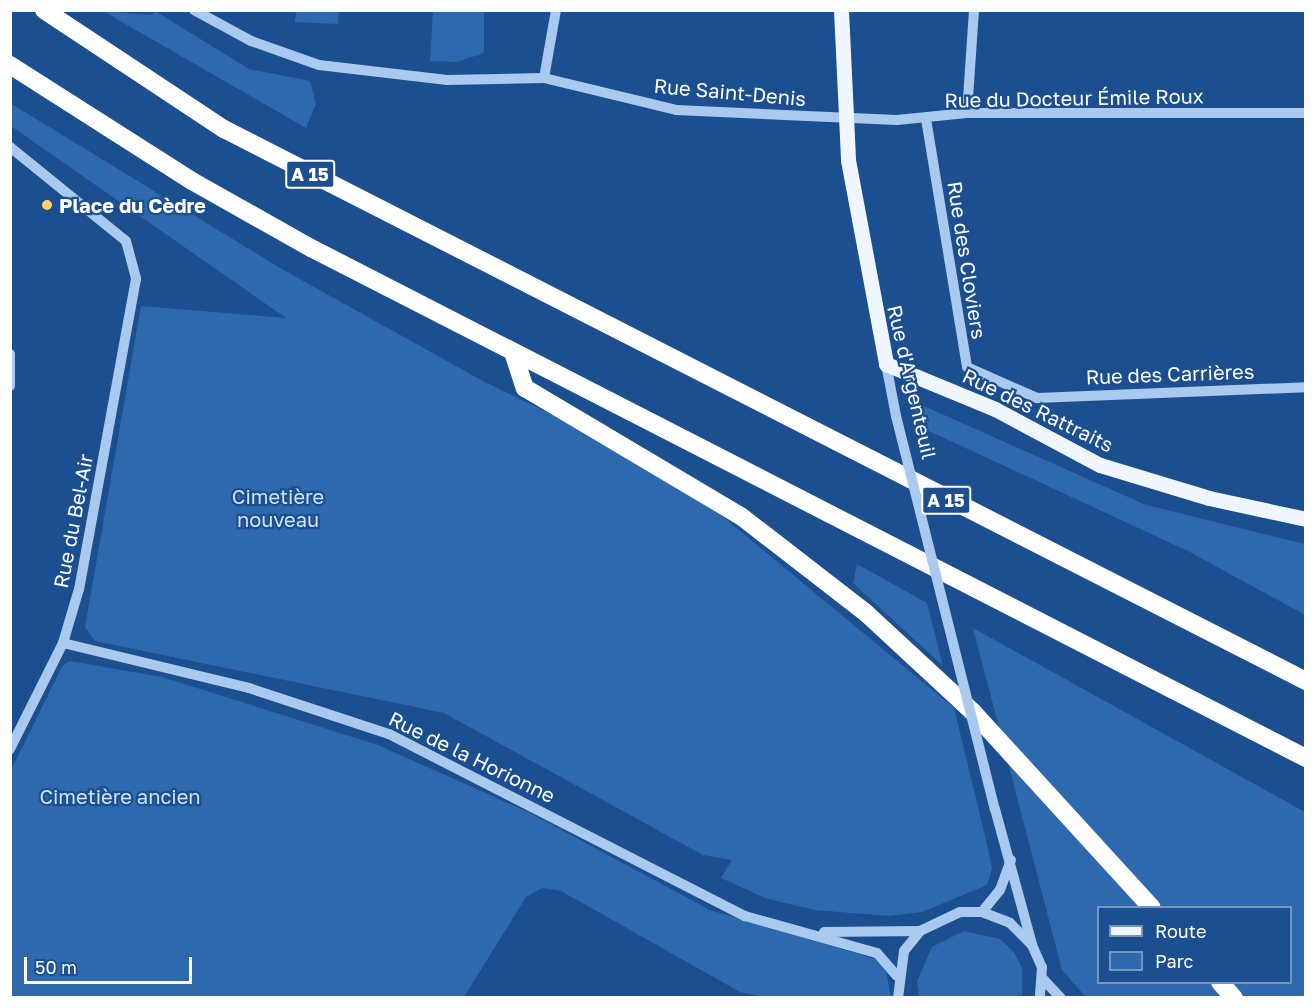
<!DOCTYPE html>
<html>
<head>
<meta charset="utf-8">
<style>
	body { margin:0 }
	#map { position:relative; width:1316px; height:1008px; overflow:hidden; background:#1b4f8f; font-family:"Golos Text",sans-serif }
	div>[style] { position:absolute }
	.green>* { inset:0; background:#2e69ad }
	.minor>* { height:10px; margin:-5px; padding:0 5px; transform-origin:5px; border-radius:5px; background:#a9c9ee }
	.major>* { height:15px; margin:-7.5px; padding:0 7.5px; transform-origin:7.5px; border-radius:7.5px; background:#f0f6ff }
	.highway>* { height:18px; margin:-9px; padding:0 9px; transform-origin:9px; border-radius:9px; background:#fff }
	.minor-bridge>* { height:10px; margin:-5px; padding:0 5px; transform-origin:5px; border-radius:5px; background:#a9c9ee }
	.dots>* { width:16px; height:16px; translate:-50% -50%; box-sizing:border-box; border:3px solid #1b4f8f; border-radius:50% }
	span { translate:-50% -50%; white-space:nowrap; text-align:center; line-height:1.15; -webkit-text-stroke:4.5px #1b4f8f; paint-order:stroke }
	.shield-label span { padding:2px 4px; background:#1b4f8f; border:2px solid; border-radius:4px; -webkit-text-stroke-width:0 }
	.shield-label { font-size:18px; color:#fff; font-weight:700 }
	.street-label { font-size:20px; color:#fff }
	.poi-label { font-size:20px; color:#fff; font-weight:700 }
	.left { translate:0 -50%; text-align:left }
	.park-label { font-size:20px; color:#cfe3fa }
	.frame { position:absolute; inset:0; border:12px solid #fff; pointer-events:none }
	.legend { position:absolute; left:1097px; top:906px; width:195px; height:78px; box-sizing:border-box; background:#1b4f8f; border:2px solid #7695bc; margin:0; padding:8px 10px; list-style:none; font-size:18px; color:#fff }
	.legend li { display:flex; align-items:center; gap:12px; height:30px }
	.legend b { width:30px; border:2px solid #7695bc }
	.scale { position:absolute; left:24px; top:957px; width:168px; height:27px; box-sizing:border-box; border:3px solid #fff; border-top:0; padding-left:8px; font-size:18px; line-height:21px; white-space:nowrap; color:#fff; -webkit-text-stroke:4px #1b4f8f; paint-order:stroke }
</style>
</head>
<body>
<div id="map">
	<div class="green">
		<i style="clip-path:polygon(103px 11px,152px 15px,155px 11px,249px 69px,310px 81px,316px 104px,306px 128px)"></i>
		<i style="clip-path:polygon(296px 11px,339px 11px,338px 24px,295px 22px)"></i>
		<i style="clip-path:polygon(433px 11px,484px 11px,484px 53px,457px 62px,430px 61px)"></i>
		<i style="clip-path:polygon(10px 103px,280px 268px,483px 381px,669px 472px,954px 708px,987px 844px,992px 869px,987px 885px,922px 912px,889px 916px,814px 910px,765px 898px,721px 878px,732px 860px,703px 855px,444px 713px,95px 641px,85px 627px,141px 306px,286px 318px,11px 126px)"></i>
		<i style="clip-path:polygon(915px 402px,1146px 505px,1305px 544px,1305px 615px,1188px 551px,916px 425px)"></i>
		<i style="clip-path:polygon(857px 564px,927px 603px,943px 666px,853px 583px)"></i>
		<i style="clip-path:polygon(evenodd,973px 628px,1305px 812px,1305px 997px,1086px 997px,1062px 970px,973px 628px,1098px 908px,1290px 908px,1290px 982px,1098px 982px,1098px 908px)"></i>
		<i style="clip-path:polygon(70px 661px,162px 677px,378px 745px,528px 812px,710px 910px,875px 959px,886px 971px,891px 997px,767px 998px,740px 992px,561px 891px,542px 888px,526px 897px,464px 997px,11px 997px,10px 772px,63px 665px)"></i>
		<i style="clip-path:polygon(964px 931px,1000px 939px,1014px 952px,1022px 968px,1022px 997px,919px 997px,917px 981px,932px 947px)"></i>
	</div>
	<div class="minor">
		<i style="left:194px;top:10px;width:65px;rotate:28.5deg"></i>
		<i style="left:251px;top:41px;width:72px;rotate:19.4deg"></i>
		<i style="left:319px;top:65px;width:129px;rotate:6.7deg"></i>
		<i style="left:447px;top:80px;width:97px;rotate:-1.2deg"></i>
		<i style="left:544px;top:78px;width:136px;rotate:13.6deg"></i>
		<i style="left:676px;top:110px;width:221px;rotate:2.6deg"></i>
		<i style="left:897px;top:120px;width:70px;rotate:-5.7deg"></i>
		<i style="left:967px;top:113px;width:339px"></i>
		<i style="left:544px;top:78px;width:69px;rotate:-80deg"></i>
		<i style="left:967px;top:113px;width:103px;rotate:-86.1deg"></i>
		<i style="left:926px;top:119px;width:251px;rotate:80.6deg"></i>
		<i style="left:967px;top:367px;width:77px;rotate:23.9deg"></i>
		<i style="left:1037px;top:398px;width:269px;rotate:-2.3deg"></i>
		<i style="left:10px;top:147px;width:149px;rotate:39deg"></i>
		<i style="left:126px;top:241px;width:39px;rotate:75deg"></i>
		<i style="left:136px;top:279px;width:315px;rotate:100.4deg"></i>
		<i style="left:79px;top:589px;width:56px;rotate:106.5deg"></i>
		<i style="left:63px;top:643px;width:119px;rotate:116.6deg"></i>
		<i style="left:10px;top:354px;width:32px;rotate:90deg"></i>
		<i style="left:886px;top:364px;width:53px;rotate:79.1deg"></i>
		<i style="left:63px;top:643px;width:191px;rotate:13.6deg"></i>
		<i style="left:249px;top:688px;width:147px;rotate:18.2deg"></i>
		<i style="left:389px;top:734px;width:400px;rotate:27.1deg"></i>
		<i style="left:745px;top:916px;width:137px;rotate:15.7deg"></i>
		<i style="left:877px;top:953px;width:30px;rotate:49deg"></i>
		<i style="left:995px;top:809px;width:140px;rotate:74.7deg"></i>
		<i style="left:982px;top:912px;width:28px;rotate:-51deg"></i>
		<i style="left:1000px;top:890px;width:32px;rotate:-70deg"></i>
		<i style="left:824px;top:932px;width:96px;rotate:-0.6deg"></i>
		<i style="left:1043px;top:979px;width:26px;rotate:47deg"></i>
		<i style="left:898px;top:998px;width:47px;rotate:-82.7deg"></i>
		<i style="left:904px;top:951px;width:26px;rotate:-51deg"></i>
		<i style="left:920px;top:931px;width:44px;rotate:-25.4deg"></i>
		<i style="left:960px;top:912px;width:22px"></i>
		<i style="left:982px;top:912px;width:30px;rotate:21deg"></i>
		<i style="left:1010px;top:923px;width:31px;rotate:45deg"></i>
		<i style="left:1032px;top:945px;width:24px;rotate:66deg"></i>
		<i style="left:1042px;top:967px;width:31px;rotate:94deg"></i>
	</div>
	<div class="major">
		<i style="left:841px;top:10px;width:150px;rotate:87.3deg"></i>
		<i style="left:848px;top:160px;width:208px;rotate:79.4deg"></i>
		<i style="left:886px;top:364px;width:118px;rotate:22.4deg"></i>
		<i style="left:995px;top:409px;width:119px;rotate:28.1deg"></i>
		<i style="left:1100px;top:465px;width:114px;rotate:16.8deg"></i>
		<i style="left:1209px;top:498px;width:99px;rotate:12.2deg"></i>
	</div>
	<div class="highway">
		<i style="left:44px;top:10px;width:216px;rotate:33.5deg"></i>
		<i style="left:224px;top:129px;width:1215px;rotate:27.03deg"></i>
		<i style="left:10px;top:65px;width:216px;rotate:32.5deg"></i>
		<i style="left:192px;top:181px;width:137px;rotate:29.4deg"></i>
		<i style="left:311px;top:248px;width:1118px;rotate:27.14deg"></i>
		<i style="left:513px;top:352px;width:38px;rotate:72deg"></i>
		<i style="left:525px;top:388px;width:252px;rotate:30.7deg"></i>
		<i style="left:742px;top:517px;width:157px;rotate:37.7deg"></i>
		<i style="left:866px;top:613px;width:146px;rotate:42.8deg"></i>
		<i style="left:973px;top:712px;width:265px;rotate:47.6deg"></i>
		<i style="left:1220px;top:982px;width:21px;rotate:49deg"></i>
	</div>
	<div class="minor-bridge">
		<i style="left:896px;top:416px;width:405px;rotate:75.9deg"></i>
	</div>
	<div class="dots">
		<i style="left:47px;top:205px;background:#ffd166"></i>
	</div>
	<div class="shield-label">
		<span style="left:310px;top:174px">A 15</span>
		<span style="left:946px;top:500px">A 15</span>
	</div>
	<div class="street-label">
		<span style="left:730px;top:92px;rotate:5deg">Rue Saint-Denis</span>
		<span style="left:1074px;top:98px;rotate:-1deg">Rue du Docteur Émile Roux</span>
		<span style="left:967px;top:260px;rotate:81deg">Rue des Cloviers</span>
		<span style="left:1170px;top:374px;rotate:-2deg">Rue des Carrières</span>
		<span style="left:912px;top:382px;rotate:77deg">Rue d'Argenteuil</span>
		<span style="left:1038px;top:410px;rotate:26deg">Rue des Rattraits</span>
		<span style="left:73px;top:521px;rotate:-79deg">Rue du Bel-Air</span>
		<span style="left:472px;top:757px;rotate:26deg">Rue de la Horionne</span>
	</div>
	<div class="poi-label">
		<span class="left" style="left:59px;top:205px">Place du Cèdre</span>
	</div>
	<div class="park-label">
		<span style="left:278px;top:508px">Cimetière<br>nouveau</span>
		<span style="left:120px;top:796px">Cimetière ancien</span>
	</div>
	<div class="frame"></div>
	<ul class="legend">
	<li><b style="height:8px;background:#f0f6ff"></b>Route</li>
	<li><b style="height:16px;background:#2e69ad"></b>Parc</li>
	</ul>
	<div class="scale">50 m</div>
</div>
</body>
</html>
